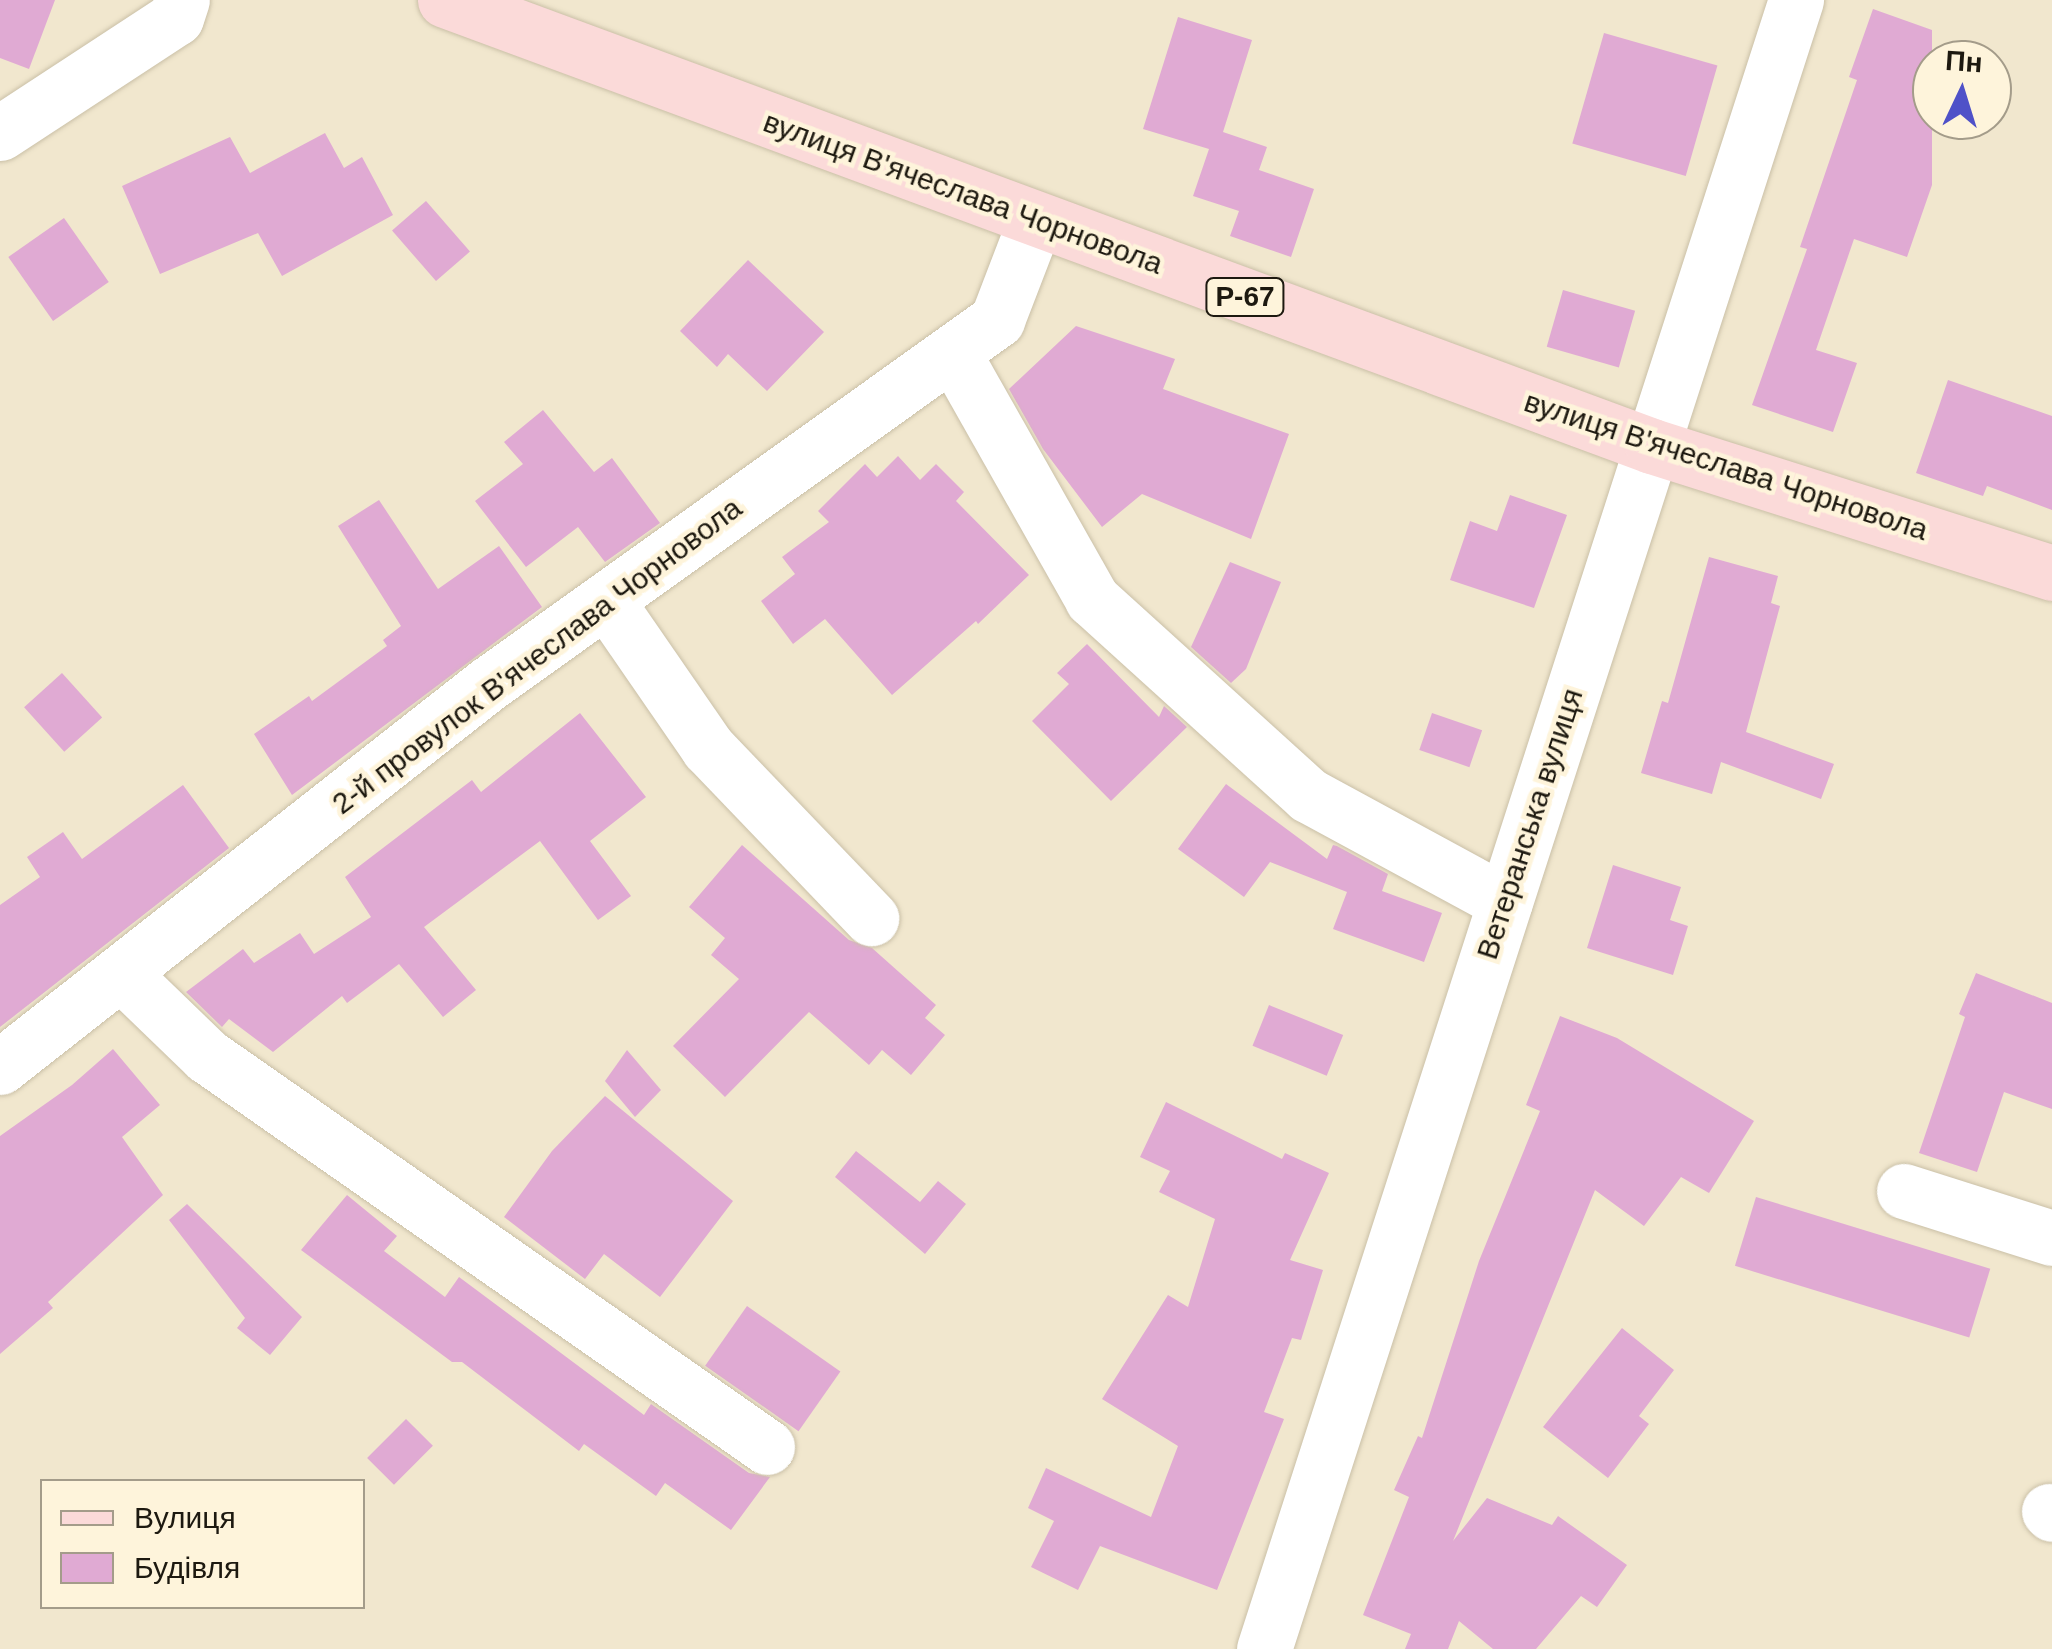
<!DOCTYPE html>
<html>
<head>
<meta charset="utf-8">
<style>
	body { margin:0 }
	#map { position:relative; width:2052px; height:1649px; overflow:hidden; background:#f1e7ce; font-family:Arial,sans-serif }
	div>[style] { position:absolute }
	.building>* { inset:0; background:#e0aad3; transform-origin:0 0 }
	.roads { filter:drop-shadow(0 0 2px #cac0a7) drop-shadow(0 0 2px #cac0a7) }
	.minor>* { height:55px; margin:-27.5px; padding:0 27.5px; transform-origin:27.5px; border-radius:27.5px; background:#fff }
	.major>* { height:55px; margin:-27.5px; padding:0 27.5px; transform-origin:27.5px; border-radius:27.5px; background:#fbdad9 }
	span { translate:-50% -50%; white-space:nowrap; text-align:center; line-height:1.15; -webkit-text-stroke:9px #fef4db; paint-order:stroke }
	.shield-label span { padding:2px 8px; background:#fef4db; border:2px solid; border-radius:8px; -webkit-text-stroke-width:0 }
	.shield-label { font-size:28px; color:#1d1910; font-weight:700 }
	.street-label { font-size:30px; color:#1d1910 }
	.legend { position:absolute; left:40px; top:1479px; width:325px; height:130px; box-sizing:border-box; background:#fef4db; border:2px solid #a49c8a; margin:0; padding:12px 18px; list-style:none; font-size:30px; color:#1d1910 }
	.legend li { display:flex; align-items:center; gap:20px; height:50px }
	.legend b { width:50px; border:2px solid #a49c8a }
	.north { position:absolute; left:1912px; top:40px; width:100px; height:100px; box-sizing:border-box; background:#fef4db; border:2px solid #a49c8a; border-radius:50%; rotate:4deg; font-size:28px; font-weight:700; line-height:40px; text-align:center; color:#1d1910 }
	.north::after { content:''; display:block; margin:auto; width:35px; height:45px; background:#4f51c8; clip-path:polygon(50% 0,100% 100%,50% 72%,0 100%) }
</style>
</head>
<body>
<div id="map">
	<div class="building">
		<i style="clip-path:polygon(0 0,55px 0,29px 69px,0 58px)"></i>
		<i style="clip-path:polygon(1873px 9px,1932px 30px,1932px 185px,1907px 257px,1854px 239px,1816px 350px,1857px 363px,1833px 432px,1752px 405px,1807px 249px,1800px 247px,1857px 80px,1849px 77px)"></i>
		<i style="clip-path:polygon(1178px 17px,1252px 40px,1223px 132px,1267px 147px,1259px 170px,1314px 189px,1291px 257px,1230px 236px,1239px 211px,1193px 196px,1209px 149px,1143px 129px)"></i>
		<i style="left:1604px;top:33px;width:118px;height:115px;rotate:16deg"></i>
		<i style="clip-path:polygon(325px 133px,344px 168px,362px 157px,393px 215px,282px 276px,258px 233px,160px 274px,122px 186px,230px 137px,250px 173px)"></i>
		<i style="left:426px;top:201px;width:67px;height:45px;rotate:49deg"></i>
		<i style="left:64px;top:218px;width:78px;height:68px;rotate:55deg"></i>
		<i style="clip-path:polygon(748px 260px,824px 332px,767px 391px,728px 354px,717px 367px,680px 331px)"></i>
		<i style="left:1563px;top:290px;width:75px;height:59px;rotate:16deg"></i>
		<i style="clip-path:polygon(1076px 326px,1175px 359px,1163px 389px,1289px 434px,1251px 539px,1142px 494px,1102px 527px,1043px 449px,1009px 389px)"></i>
		<i style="clip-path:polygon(1948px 380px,2052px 416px,2052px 510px,1987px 486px,1983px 496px,1916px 473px)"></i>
		<i style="clip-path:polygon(543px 410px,594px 472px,612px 458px,660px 523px,605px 562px,578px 527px,526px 567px,475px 501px,523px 464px,504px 442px)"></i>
		<i style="clip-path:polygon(898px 456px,920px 480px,936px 464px,964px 492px,956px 501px,1029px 575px,978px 624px,976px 621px,892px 695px,825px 619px,793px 644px,761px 601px,795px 574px,782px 557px,829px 522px,818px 511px,865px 464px,877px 477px)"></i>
		<i style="clip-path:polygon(1510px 495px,1567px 515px,1534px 608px,1450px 580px,1470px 521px,1497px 531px)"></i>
		<i style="clip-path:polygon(379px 500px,438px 589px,499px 546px,542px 607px,292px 795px,254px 734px,309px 696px,312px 701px,387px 646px,383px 640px,401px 626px,338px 526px)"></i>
		<i style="clip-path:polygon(1709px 557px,1778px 576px,1771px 603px,1780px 606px,1746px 732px,1834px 764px,1821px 799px,1721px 762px,1712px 794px,1641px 773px,1662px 701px,1668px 703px)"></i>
		<i style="clip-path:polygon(1230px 562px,1281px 582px,1246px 669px,1231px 683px,1191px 647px)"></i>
		<i style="clip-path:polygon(1087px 644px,1159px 717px,1164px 706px,1187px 727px,1111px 801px,1032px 721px,1069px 684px,1057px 673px)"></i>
		<i style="left:62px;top:673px;width:60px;height:51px;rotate:48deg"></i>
		<i style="clip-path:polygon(580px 713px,646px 797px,590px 841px,631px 896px,598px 920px,540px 841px,424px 927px,476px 990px,443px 1017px,399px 964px,347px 1003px,342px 996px,273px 1052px,229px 1019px,222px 1027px,186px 992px,243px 949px,254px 963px,300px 933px,314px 954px,371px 917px,345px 877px,472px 780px,481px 792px)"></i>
		<i style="left:1432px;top:713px;width:53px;height:39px;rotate:19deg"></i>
		<i style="clip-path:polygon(1226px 784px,1327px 859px,1333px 845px,1337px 846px,1388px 874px,1382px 891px,1442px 913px,1424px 962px,1333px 929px,1347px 892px,1270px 862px,1244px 897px,1178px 849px)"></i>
		<i style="clip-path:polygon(183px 785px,229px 848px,0 1027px,0 905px,40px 877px,27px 857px,63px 832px,82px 859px)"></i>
		<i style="clip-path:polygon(742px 845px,849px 940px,872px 948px,936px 1005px,925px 1018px,945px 1035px,911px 1075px,882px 1050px,869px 1065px,809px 1012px,725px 1097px,673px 1046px,739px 979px,711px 955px,725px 938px,689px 907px)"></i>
		<i style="clip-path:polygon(1613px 865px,1681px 887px,1670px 920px,1688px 926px,1673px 975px,1587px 948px)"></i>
		<i style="clip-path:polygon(1976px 973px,2052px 1003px,2052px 1109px,2004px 1092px,1977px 1172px,1919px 1153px,1965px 1017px,1959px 1014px)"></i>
		<i style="left:1269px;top:1005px;width:80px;height:44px;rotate:22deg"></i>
		<i style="clip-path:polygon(1560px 1016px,1617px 1038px,1754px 1121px,1709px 1193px,1681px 1177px,1644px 1226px,1595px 1190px,1453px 1541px,1487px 1498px,1552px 1525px,1558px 1516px,1627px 1565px,1597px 1607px,1581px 1596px,1536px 1649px,1493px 1649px,1459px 1621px,1448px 1649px,1405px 1649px,1411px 1634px,1363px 1615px,1409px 1497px,1394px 1490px,1418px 1436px,1422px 1438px,1479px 1261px,1540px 1111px,1526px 1105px)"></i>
		<i style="clip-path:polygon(113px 1049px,160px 1105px,122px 1137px,163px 1195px,48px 1302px,53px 1308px,0 1354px,0 1136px,72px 1085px)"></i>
		<i style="clip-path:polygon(627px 1050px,661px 1090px,635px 1117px,605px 1081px)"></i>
		<i style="clip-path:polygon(605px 1096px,733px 1201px,660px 1297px,604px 1254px,585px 1279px,504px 1217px,552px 1151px)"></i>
		<i style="clip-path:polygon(1166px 1102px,1282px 1159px,1285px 1153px,1329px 1173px,1290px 1260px,1323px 1270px,1301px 1340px,1292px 1338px,1264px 1412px,1284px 1419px,1217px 1590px,1100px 1546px,1078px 1590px,1031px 1567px,1054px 1521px,1028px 1508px,1046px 1468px,1151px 1517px,1178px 1446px,1102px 1399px,1168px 1295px,1188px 1307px,1215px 1219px,1159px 1192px,1170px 1171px,1140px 1157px)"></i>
		<i style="clip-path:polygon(856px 1151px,920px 1202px,938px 1181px,966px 1204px,925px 1254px,835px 1177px)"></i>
		<i style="clip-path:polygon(347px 1195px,397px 1236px,384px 1251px,445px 1297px,459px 1277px,644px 1415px,651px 1404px,749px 1473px,770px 1477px,731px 1530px,665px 1483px,656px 1496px,584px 1444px,579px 1451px,462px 1362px,452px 1362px,301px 1250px)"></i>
		<i style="left:1756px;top:1197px;width:245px;height:72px;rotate:17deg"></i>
		<i style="clip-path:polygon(187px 1204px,302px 1317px,270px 1355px,237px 1328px,245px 1318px,169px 1220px)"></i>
		<i style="left:747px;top:1306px;width:114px;height:73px;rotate:35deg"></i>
		<i style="clip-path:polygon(1622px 1328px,1674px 1370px,1639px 1416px,1649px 1424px,1608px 1478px,1543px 1427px)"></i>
		<i style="left:406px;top:1419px;width:38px;height:55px;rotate:45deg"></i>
	</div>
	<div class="roads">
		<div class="minor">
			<i style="left:0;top:133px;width:210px;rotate:-33.2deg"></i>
			<i style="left:176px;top:18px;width:19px;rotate:-72deg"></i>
			<i style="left:953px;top:353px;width:283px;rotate:60.5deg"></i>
			<i style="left:1092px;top:599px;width:292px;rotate:42.2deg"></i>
			<i style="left:1308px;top:795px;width:224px;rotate:28.5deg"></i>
			<i style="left:606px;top:600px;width:180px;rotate:55.4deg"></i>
			<i style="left:708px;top:748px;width:236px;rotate:46.2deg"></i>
			<i style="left:121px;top:973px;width:120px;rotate:44deg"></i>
			<i style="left:207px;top:1056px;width:683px;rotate:34.92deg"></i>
			<i style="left:0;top:1067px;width:620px;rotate:-38.13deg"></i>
			<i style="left:488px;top:684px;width:626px;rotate:-35.57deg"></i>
			<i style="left:997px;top:320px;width:106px;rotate:-69deg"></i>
			<i style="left:1904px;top:1191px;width:155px;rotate:17.6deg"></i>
			<i style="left:2049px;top:1511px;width:4px;rotate:45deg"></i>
			<i style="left:1264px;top:1649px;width:1733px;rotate:-72.12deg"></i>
		</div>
		<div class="major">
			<i style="left:445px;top:0;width:1287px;rotate:20.28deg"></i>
			<i style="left:1652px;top:446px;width:420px;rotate:17.6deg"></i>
		</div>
	</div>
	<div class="shield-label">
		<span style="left:1245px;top:297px">Р-67</span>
	</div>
	<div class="street-label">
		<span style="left:963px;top:193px;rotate:20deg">вулиця В'ячеслава Чорновола</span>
		<span style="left:1726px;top:466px;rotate:18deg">вулиця В'ячеслава Чорновола</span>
		<span style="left:537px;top:656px;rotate:-37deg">2-й провулок В'ячеслава Чорновола</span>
		<span style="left:1530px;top:824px;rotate:-72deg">Ветеранська вулиця</span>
	</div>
	<ul class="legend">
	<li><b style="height:12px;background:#fbdad9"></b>Вулиця</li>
	<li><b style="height:28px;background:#e0aad3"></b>Будівля</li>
	</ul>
	<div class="north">Пн</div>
</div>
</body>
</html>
